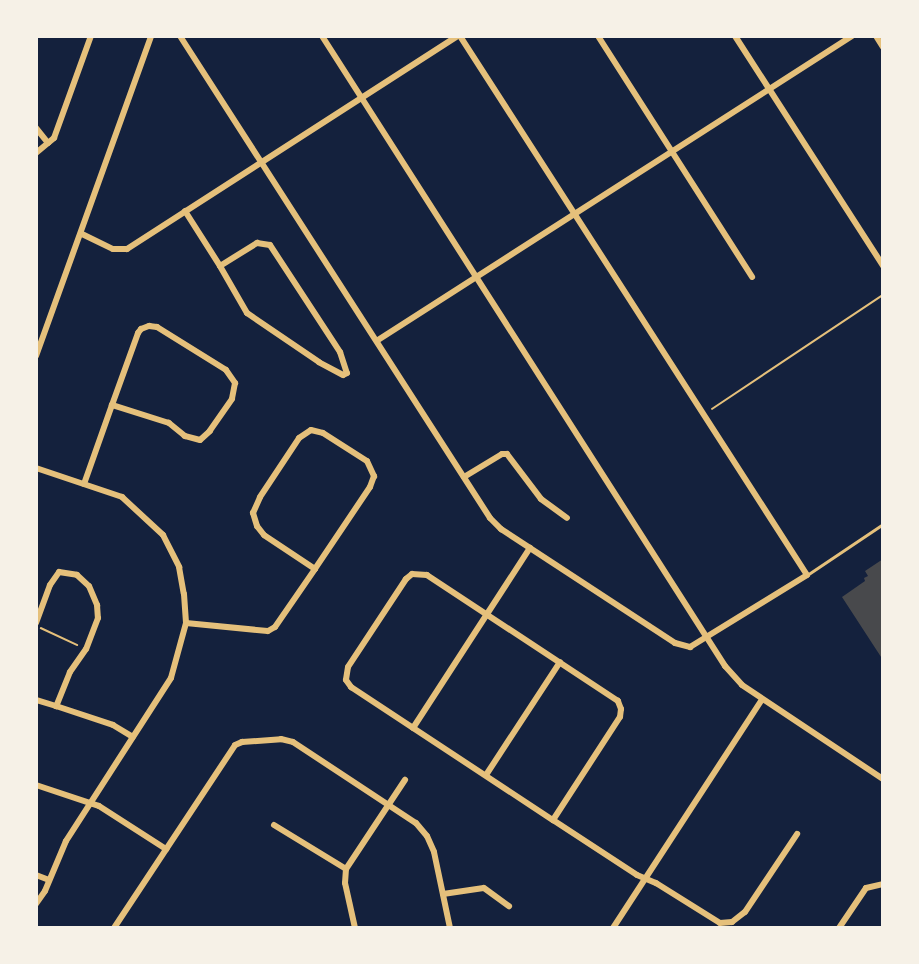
<!DOCTYPE html>
<html>
<head>
<meta charset="utf-8">
<style>
	body { margin:0 }
	#map { position:relative; width:919px; height:964px; overflow:hidden; background:#14213d; font-family:Karla,sans-serif }
	div>[style] { position:absolute }
	.building>* { inset:0; background:#48494c }
	.path>* { height:1.5px; margin:-0.75px; padding:0 0.75px; transform-origin:0.75px; border-radius:0.75px; background:#e5c07b }
	.service>* { height:3px; margin:-1.5px; padding:0 1.5px; transform-origin:1.5px; border-radius:1.5px; background:#e5c07b }
	.minor>* { height:6px; margin:-3px; padding:0 3px; transform-origin:3px; border-radius:3px; background:#e5c07b }
	span { translate:-50% -50%; white-space:nowrap; text-align:center; line-height:1.15; -webkit-text-stroke:6px #f6f1e7; paint-order:stroke }
	.frame { position:absolute; inset:0; border:38px solid #f6f1e7; pointer-events:none }
</style>
</head>
<body>
<div id="map">
	<div class="building">
		<i style="clip-path:polygon(883px 559px,883px 594px,881px 595px,883px 599px,883px 660px,842px 597px,865px 581px,864px 578px,868px 576px,865px 571px)"></i>
	</div>
	<div class="path">
		<i style="left:712px;top:409px;width:206px;rotate:-33.7deg"></i>
		<i style="left:41px;top:628px;width:40px;rotate:25deg"></i>
	</div>
	<div class="service">
		<i style="left:807px;top:575px;width:92px;rotate:-33.9deg"></i>
	</div>
	<div class="minor">
		<i style="left:180px;top:36px;width:573px;rotate:57.25deg"></i>
		<i style="left:490px;top:518px;width:16px;rotate:45deg"></i>
		<i style="left:501px;top:529px;width:208px;rotate:33.2deg"></i>
		<i style="left:675px;top:643px;width:16px;rotate:15deg"></i>
		<i style="left:690px;top:647px;width:137px;rotate:-31.6deg"></i>
		<i style="left:807px;top:575px;width:641px;rotate:-122.77deg"></i>
		<i style="left:322px;top:36px;width:748px;rotate:57.39deg"></i>
		<i style="left:725px;top:666px;width:25px;rotate:48deg"></i>
		<i style="left:742px;top:685px;width:169px;rotate:33.7deg"></i>
		<i style="left:598px;top:36px;width:286px;rotate:57.4deg"></i>
		<i style="left:735px;top:36px;width:274px;rotate:57.2deg"></i>
		<i style="left:876px;top:36px;width:13px;rotate:58deg"></i>
		<i style="left:36px;top:128px;width:19px;rotate:51deg"></i>
		<i style="left:48px;top:143px;width:8px;rotate:-40deg"></i>
		<i style="left:54px;top:138px;width:109px;rotate:-70.1deg"></i>
		<i style="left:36px;top:153px;width:16px;rotate:-40deg"></i>
		<i style="left:185px;top:211px;width:65px;rotate:57.5deg"></i>
		<i style="left:220px;top:266px;width:44px;rotate:-31.9deg"></i>
		<i style="left:257px;top:243px;width:13px;rotate:9deg"></i>
		<i style="left:270px;top:245px;width:128px;rotate:56.8deg"></i>
		<i style="left:340px;top:352px;width:22px;rotate:72deg"></i>
		<i style="left:347px;top:373px;width:4px;rotate:153deg"></i>
		<i style="left:343px;top:375px;width:27px;rotate:-152deg"></i>
		<i style="left:319px;top:362px;width:87px;rotate:-145.8deg"></i>
		<i style="left:247px;top:313px;width:54px;rotate:-119.9deg"></i>
		<i style="left:82px;top:234px;width:34px;rotate:26deg"></i>
		<i style="left:113px;top:249px;width:14px"></i>
		<i style="left:127px;top:249px;width:393px;rotate:-32.8deg"></i>
		<i style="left:378px;top:340px;width:563px;rotate:-32.67deg"></i>
		<i style="left:36px;top:356px;width:340px;rotate:-70.2deg"></i>
		<i style="left:311px;top:430px;width:12px;rotate:14deg"></i>
		<i style="left:323px;top:433px;width:52px;rotate:32.5deg"></i>
		<i style="left:367px;top:461px;width:17px;rotate:65deg"></i>
		<i style="left:374px;top:476px;width:12px;rotate:110deg"></i>
		<i style="left:370px;top:487px;width:99px;rotate:123.9deg"></i>
		<i style="left:315px;top:569px;width:61px;rotate:-146.3deg"></i>
		<i style="left:264px;top:535px;width:11px;rotate:-128deg"></i>
		<i style="left:257px;top:526px;width:14px;rotate:-107deg"></i>
		<i style="left:253px;top:513px;width:17px;rotate:-66deg"></i>
		<i style="left:260px;top:497px;width:71px;rotate:-56.5deg"></i>
		<i style="left:299px;top:438px;width:14px;rotate:-34deg"></i>
		<i style="left:36px;top:468px;width:91px;rotate:18.6deg"></i>
		<i style="left:122px;top:497px;width:56px;rotate:42.8deg"></i>
		<i style="left:163px;top:535px;width:36px;rotate:63deg"></i>
		<i style="left:179px;top:567px;width:27px;rotate:80deg"></i>
		<i style="left:184px;top:594px;width:29px;rotate:86deg"></i>
		<i style="left:186px;top:623px;width:57px;rotate:105.3deg"></i>
		<i style="left:171px;top:678px;width:194px;rotate:122.8deg"></i>
		<i style="left:66px;top:841px;width:54px;rotate:112.8deg"></i>
		<i style="left:45px;top:891px;width:16px;rotate:125deg"></i>
		<i style="left:464px;top:477px;width:44px;rotate:-31.2deg"></i>
		<i style="left:502px;top:454px;width:5px"></i>
		<i style="left:507px;top:454px;width:56px;rotate:52.9deg"></i>
		<i style="left:541px;top:499px;width:32px;rotate:36deg"></i>
		<i style="left:84px;top:484px;width:84px;rotate:-70.5deg"></i>
		<i style="left:112px;top:405px;width:77px;rotate:-70.1deg"></i>
		<i style="left:138px;top:333px;width:5px;rotate:-53deg"></i>
		<i style="left:141px;top:329px;width:9px;rotate:-21deg"></i>
		<i style="left:149px;top:326px;width:8px;rotate:7deg"></i>
		<i style="left:157px;top:327px;width:81px;rotate:31.9deg"></i>
		<i style="left:226px;top:370px;width:16px;rotate:55deg"></i>
		<i style="left:235px;top:383px;width:16px;rotate:101deg"></i>
		<i style="left:232px;top:399px;width:39px;rotate:125deg"></i>
		<i style="left:210px;top:431px;width:13px;rotate:138deg"></i>
		<i style="left:200px;top:440px;width:16px;rotate:-165deg"></i>
		<i style="left:185px;top:436px;width:21px;rotate:-141deg"></i>
		<i style="left:169px;top:423px;width:60px;rotate:-162.5deg"></i>
		<i style="left:36px;top:623px;width:40px;rotate:-69.8deg"></i>
		<i style="left:50px;top:585px;width:16px;rotate:-55deg"></i>
		<i style="left:59px;top:572px;width:18px;rotate:9deg"></i>
		<i style="left:77px;top:575px;width:16px;rotate:43deg"></i>
		<i style="left:89px;top:586px;width:21px;rotate:67deg"></i>
		<i style="left:97px;top:605px;width:13px;rotate:86deg"></i>
		<i style="left:98px;top:618px;width:33px;rotate:111deg"></i>
		<i style="left:86px;top:649px;width:28px;rotate:125deg"></i>
		<i style="left:70px;top:672px;width:37px;rotate:112deg"></i>
		<i style="left:56px;top:706px;width:21px;rotate:-163deg"></i>
		<i style="left:186px;top:623px;width:82px;rotate:5.6deg"></i>
		<i style="left:268px;top:631px;width:8px;rotate:-30deg"></i>
		<i style="left:275px;top:627px;width:70px;rotate:-55.4deg"></i>
		<i style="left:56px;top:706px;width:60px;rotate:18.4deg"></i>
		<i style="left:113px;top:725px;width:23px;rotate:31deg"></i>
		<i style="left:413px;top:728px;width:215px;rotate:-57deg"></i>
		<i style="left:486px;top:775px;width:135px;rotate:-56.8deg"></i>
		<i style="left:36px;top:785px;width:66px;rotate:18.4deg"></i>
		<i style="left:99px;top:806px;width:80px;rotate:32.7deg"></i>
		<i style="left:553px;top:820px;width:123px;rotate:-57deg"></i>
		<i style="left:620px;top:717px;width:8px;rotate:-83deg"></i>
		<i style="left:621px;top:709px;width:9px;rotate:-111deg"></i>
		<i style="left:618px;top:701px;width:229px;rotate:-146.6deg"></i>
		<i style="left:427px;top:575px;width:15px;rotate:-176deg"></i>
		<i style="left:412px;top:574px;width:8px;rotate:140deg"></i>
		<i style="left:406px;top:579px;width:105px;rotate:123.4deg"></i>
		<i style="left:348px;top:667px;width:13px;rotate:99deg"></i>
		<i style="left:346px;top:680px;width:9px;rotate:54deg"></i>
		<i style="left:351px;top:687px;width:242px;rotate:33.4deg"></i>
		<i style="left:553px;top:820px;width:100px;rotate:33.2deg"></i>
		<i style="left:637px;top:875px;width:21px;rotate:23deg"></i>
		<i style="left:656px;top:883px;width:75px;rotate:32deg"></i>
		<i style="left:720px;top:923px;width:12px;rotate:-5deg"></i>
		<i style="left:732px;top:922px;width:16px;rotate:-38deg"></i>
		<i style="left:745px;top:912px;width:94px;rotate:-56.3deg"></i>
		<i style="left:274px;top:825px;width:84px;rotate:31.4deg"></i>
		<i style="left:36px;top:875px;width:14px;rotate:21deg"></i>
		<i style="left:443px;top:894px;width:41px;rotate:-8.3deg"></i>
		<i style="left:484px;top:888px;width:31px;rotate:36deg"></i>
		<i style="left:114px;top:928px;width:219px;rotate:-56.5deg"></i>
		<i style="left:235px;top:745px;width:8px;rotate:-23deg"></i>
		<i style="left:242px;top:742px;width:39px;rotate:-4deg"></i>
		<i style="left:281px;top:739px;width:12px;rotate:14deg"></i>
		<i style="left:293px;top:742px;width:147px;rotate:33.4deg"></i>
		<i style="left:416px;top:823px;width:17px;rotate:50deg"></i>
		<i style="left:427px;top:836px;width:17px;rotate:66deg"></i>
		<i style="left:434px;top:852px;width:78px;rotate:78.1deg"></i>
		<i style="left:355px;top:928px;width:46px;rotate:-102.5deg"></i>
		<i style="left:345px;top:883px;width:14px;rotate:-86deg"></i>
		<i style="left:346px;top:869px;width:107px;rotate:-56.5deg"></i>
		<i style="left:613px;top:928px;width:273px;rotate:-56.9deg"></i>
		<i style="left:839px;top:928px;width:48px;rotate:-56deg"></i>
		<i style="left:866px;top:888px;width:17px;rotate:-13deg"></i>
	</div>
	<div class="frame"></div>
</div>
</body>
</html>
